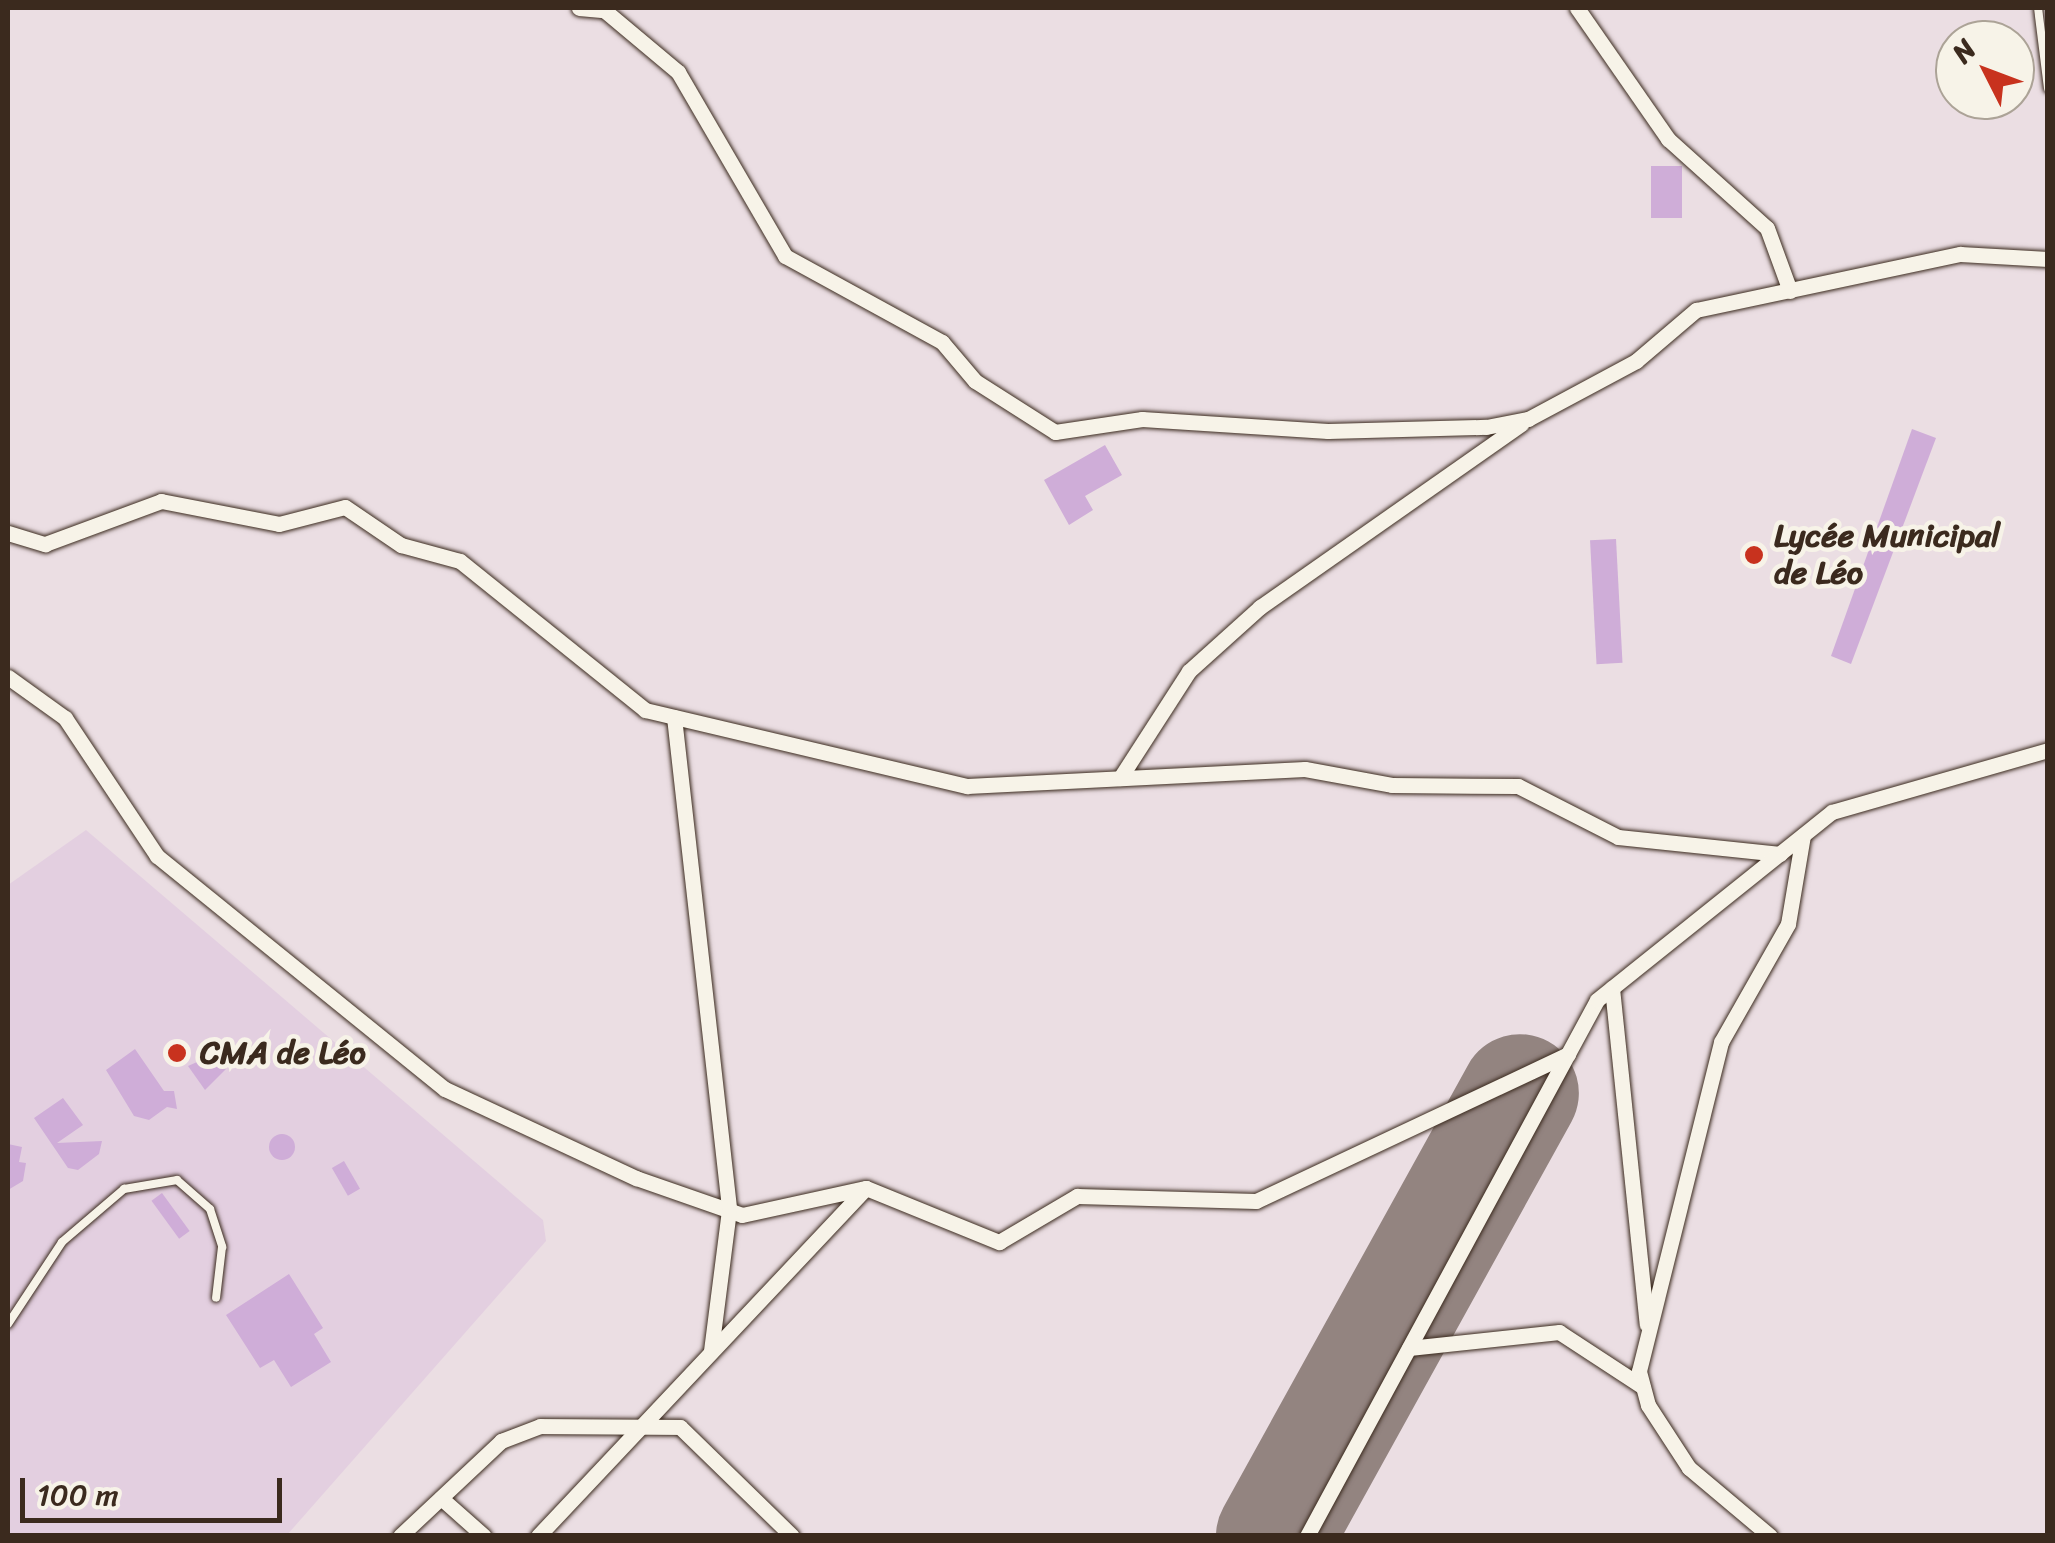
<!DOCTYPE html>
<html>
<head>
<meta charset="utf-8">
<style>
	body { margin:0 }
	#map { position:relative; width:2055px; height:1543px; overflow:hidden; background:#ebdee3; font-family:Sriracha,sans-serif }
	div>[style] { position:absolute }
	.built>* { inset:0; background:#e3cfe0 }
	.runway>* { height:118px; margin:-59px; padding:0 59px; transform-origin:59px; border-radius:59px; background:#938480 }
	.building>* { inset:0; background:#cfadd8; transform-origin:0 0 }
	.round { border-radius:50% }
	.roads { filter:drop-shadow(0 0 2px #3b2a1e) drop-shadow(0 0 2px #3b2a1e) }
	.service>* { height:8px; margin:-4px; padding:0 4px; transform-origin:4px; border-radius:4px; background:#f7f3e8 }
	.minor>* { height:15px; margin:-7.5px; padding:0 7.5px; transform-origin:7.5px; border-radius:7.5px; background:#f7f3e8 }
	.dots>* { width:28px; height:28px; translate:-50% -50%; box-sizing:border-box; border:5px solid #f7f3e8; border-radius:50% }
	span { translate:-50% -50%; white-space:nowrap; text-align:center; line-height:1.15; -webkit-text-stroke:9px #f7f3e8; paint-order:stroke }
	.poi-label { font-size:32px; color:#3b2a1e; font-weight:700 }
	.left { translate:0 -50%; text-align:left }
	.frame { position:absolute; inset:0; border:10px solid #3b2a1e; pointer-events:none }
	.north { position:absolute; left:1935px; top:20px; width:100px; height:100px; box-sizing:border-box; background:#f7f3e8; border:2px solid #aca397; border-radius:50%; rotate:312deg; font-size:28px; font-weight:700; line-height:40px; text-align:center; color:#3b2a1e }
	.north::after { content:''; display:block; margin:auto; width:35px; height:45px; background:#c8321e; clip-path:polygon(50% 0,100% 100%,50% 72%,0 100%) }
	.scale { position:absolute; left:20px; top:1478px; width:262px; height:45px; box-sizing:border-box; border:5px solid #3b2a1e; border-top:0; padding-left:12px; font-size:30px; line-height:35px; white-space:nowrap; color:#3b2a1e; -webkit-text-stroke:8px #f7f3e8; paint-order:stroke }
</style>
</head>
<body>
<div id="map">
	<div class="built">
		<i style="clip-path:polygon(86px 830px,543px 1220px,546px 1241px,287px 1535px,8px 1535px,8px 885px)"></i>
	</div>
	<div class="runway">
		<i style="left:1275px;top:1536px;width:506px;rotate:-61.06deg"></i>
	</div>
	<div class="building">
		<i style="left:1651px;top:166px;width:31px;height:52px"></i>
		<i style="clip-path:polygon(1912px 429px,1936px 438px,1851px 664px,1831px 656px)"></i>
		<i style="clip-path:polygon(1105px 445px,1122px 475px,1085px 496px,1093px 510px,1069px 525px,1044px 480px)"></i>
		<i style="left:1616px;top:539px;width:124px;height:26px;rotate:87deg"></i>
		<i style="clip-path:polygon(135px 1049px,164px 1091px,174px 1091px,177px 1109px,167px 1107px,149px 1120px,134px 1116px,106px 1070px)"></i>
		<i style="clip-path:polygon(215px 1054px,226px 1069px,205px 1090px,188px 1066px)"></i>
		<i style="clip-path:polygon(63px 1098px,83px 1125px,57px 1143px,102px 1141px,99px 1154px,78px 1170px,68px 1168px,34px 1118px)"></i>
		<i class="round" style="left:269px;top:1134px;width:26px;height:26px"></i>
		<i style="clip-path:polygon(8px 1144px,22px 1147px,19px 1162px,26px 1163px,23px 1181px,8px 1190px)"></i>
		<i style="left:344px;top:1161px;width:32px;height:14px;rotate:60deg"></i>
		<i style="left:162px;top:1193px;width:47px;height:13px;rotate:54deg"></i>
		<i style="clip-path:polygon(289px 1274px,323px 1328px,314px 1334px,331px 1362px,291px 1387px,274px 1360px,260px 1368px,226px 1315px)"></i>
	</div>
	<div class="roads">
		<div class="service">
			<i style="left:2038px;top:8px;width:81px;rotate:82.9deg"></i>
			<i style="left:8px;top:1324px;width:98px;rotate:-56.6deg"></i>
			<i style="left:62px;top:1242px;width:82px;rotate:-40.5deg"></i>
			<i style="left:124px;top:1189px;width:54px;rotate:-9.6deg"></i>
			<i style="left:177px;top:1180px;width:44px;rotate:41.3deg"></i>
			<i style="left:210px;top:1209px;width:40px;rotate:72deg"></i>
			<i style="left:222px;top:1247px;width:51px;rotate:96.7deg"></i>
		</div>
		<div class="minor">
			<i style="left:579px;top:8px;width:25px;rotate:5deg"></i>
			<i style="left:604px;top:10px;width:97px;rotate:40deg"></i>
			<i style="left:678px;top:72px;width:213px;rotate:59.8deg"></i>
			<i style="left:785px;top:256px;width:179px;rotate:28.7deg"></i>
			<i style="left:942px;top:342px;width:51px;rotate:49.8deg"></i>
			<i style="left:975px;top:381px;width:95px;rotate:32.5deg"></i>
			<i style="left:1055px;top:432px;width:88px;rotate:-8.5deg"></i>
			<i style="left:1142px;top:419px;width:186px;rotate:3.7deg"></i>
			<i style="left:1328px;top:431px;width:158px;rotate:-1.5deg"></i>
			<i style="left:1486px;top:427px;width:43px;rotate:-10.8deg"></i>
			<i style="left:1528px;top:419px;width:123px;rotate:-28.2deg"></i>
			<i style="left:1636px;top:361px;width:79px;rotate:-40.4deg"></i>
			<i style="left:1696px;top:310px;width:270px;rotate:-12deg"></i>
			<i style="left:1960px;top:254px;width:88px;rotate:3.3deg"></i>
			<i style="left:1577px;top:8px;width:160px;rotate:55.2deg"></i>
			<i style="left:1668px;top:139px;width:133px;rotate:42deg"></i>
			<i style="left:1767px;top:228px;width:67px;rotate:69.9deg"></i>
			<i style="left:8px;top:533px;width:39px;rotate:17deg"></i>
			<i style="left:45px;top:544px;width:124px;rotate:-20.3deg"></i>
			<i style="left:161px;top:501px;width:120px;rotate:11deg"></i>
			<i style="left:279px;top:524px;width:68px;rotate:-14.4deg"></i>
			<i style="left:345px;top:507px;width:68px;rotate:34.2deg"></i>
			<i style="left:401px;top:545px;width:61px;rotate:15.2deg"></i>
			<i style="left:460px;top:561px;width:238px;rotate:38.8deg"></i>
			<i style="left:645px;top:710px;width:331px;rotate:13.3deg"></i>
			<i style="left:967px;top:786px;width:338px;rotate:-2.9deg"></i>
			<i style="left:1305px;top:769px;width:88px;rotate:10.4deg"></i>
			<i style="left:1392px;top:785px;width:126px;rotate:0.5deg"></i>
			<i style="left:1518px;top:786px;width:112px;rotate:27deg"></i>
			<i style="left:1618px;top:837px;width:163px;rotate:6deg"></i>
			<i style="left:8px;top:677px;width:70px;rotate:35.7deg"></i>
			<i style="left:65px;top:718px;width:166px;rotate:56.3deg"></i>
			<i style="left:157px;top:856px;width:370px;rotate:39deg"></i>
			<i style="left:445px;top:1089px;width:211px;rotate:25deg"></i>
			<i style="left:636px;top:1178px;width:112px;rotate:19.2deg"></i>
			<i style="left:742px;top:1215px;width:127px;rotate:-12.3deg"></i>
			<i style="left:674px;top:717px;width:496px;rotate:83.6deg"></i>
			<i style="left:729px;top:1210px;width:141px;rotate:97.3deg"></i>
			<i style="left:1120px;top:778px;width:127px;rotate:-57.2deg"></i>
			<i style="left:1189px;top:671px;width:96px;rotate:-42deg"></i>
			<i style="left:1260px;top:607px;width:319px;rotate:-35deg"></i>
			<i style="left:1612px;top:988px;width:338px;rotate:84.1deg"></i>
			<i style="left:1409px;top:1348px;width:151px;rotate:-6.1deg"></i>
			<i style="left:1559px;top:1332px;width:100px;rotate:33.2deg"></i>
			<i style="left:441px;top:1498px;width:57px;rotate:41.5deg"></i>
			<i style="left:400px;top:1536px;width:139px;rotate:-43.2deg"></i>
			<i style="left:501px;top:1441px;width:42px;rotate:-21deg"></i>
			<i style="left:540px;top:1426px;width:140px;rotate:0.4deg"></i>
			<i style="left:680px;top:1427px;width:156px;rotate:44.2deg"></i>
			<i style="left:538px;top:1536px;width:478px;rotate:-46.7deg"></i>
			<i style="left:866px;top:1188px;width:144px;rotate:22.1deg"></i>
			<i style="left:999px;top:1242px;width:91px;rotate:-30.5deg"></i>
			<i style="left:1077px;top:1196px;width:179px;rotate:1.6deg"></i>
			<i style="left:1256px;top:1201px;width:345px;rotate:-25.2deg"></i>
			<i style="left:1307px;top:1536px;width:609px;rotate:-61.58deg"></i>
			<i style="left:1597px;top:1000px;width:301px;rotate:-38.7deg"></i>
			<i style="left:1832px;top:812px;width:225px;rotate:-16deg"></i>
			<i style="left:1770px;top:1536px;width:106px;rotate:-140deg"></i>
			<i style="left:1689px;top:1468px;width:75px;rotate:-123.1deg"></i>
			<i style="left:1648px;top:1405px;width:35px;rotate:-105deg"></i>
			<i style="left:1639px;top:1371px;width:339px;rotate:-76deg"></i>
			<i style="left:1721px;top:1042px;width:136px;rotate:-60.4deg"></i>
			<i style="left:1788px;top:924px;width:90px;rotate:-80.4deg"></i>
		</div>
	</div>
	<div class="dots">
		<i style="left:1754px;top:555px;background:#c8321e"></i>
		<i style="left:177px;top:1053px;background:#c8321e"></i>
	</div>
	<div class="poi-label">
		<span class="left" style="left:1774px;top:555px">Lycée Municipal<br>de Léo</span>
		<span class="left" style="left:200px;top:1053px">CMA de Léo</span>
	</div>
	<div class="frame"></div>
	<div class="north">N</div>
	<div class="scale">100 m</div>
</div>
</body>
</html>
